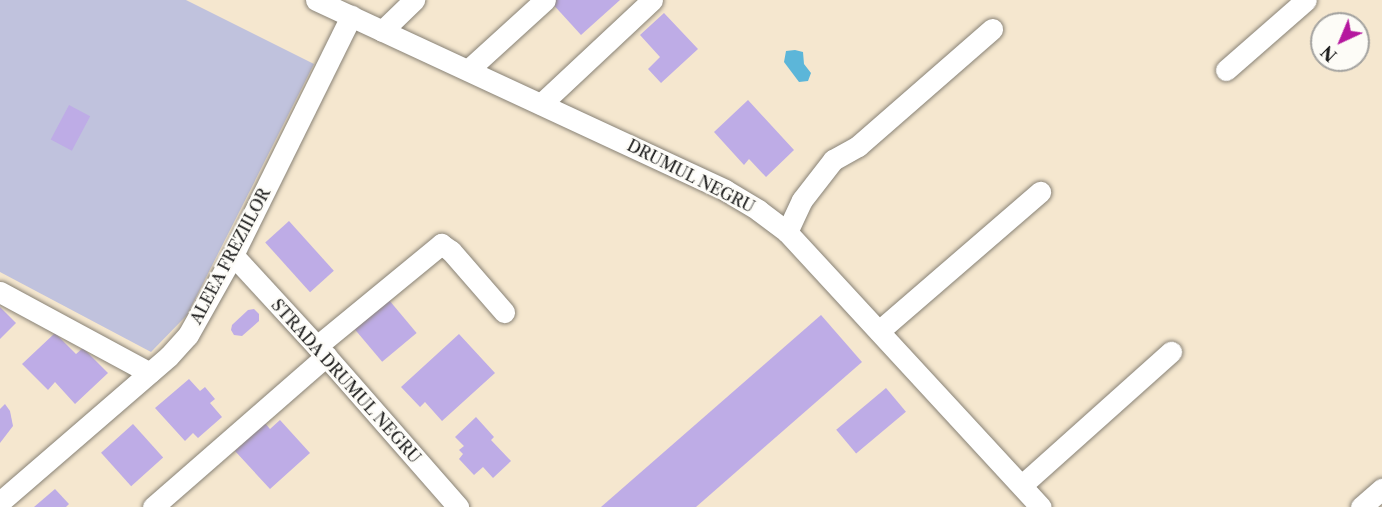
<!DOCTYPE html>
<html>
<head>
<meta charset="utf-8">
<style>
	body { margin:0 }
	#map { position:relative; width:1382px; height:507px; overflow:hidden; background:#f5e7cf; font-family:"Libre Caslon Text",serif }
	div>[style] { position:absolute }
	.industrial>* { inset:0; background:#c0c2dd }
	.water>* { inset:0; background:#5cb6d9 }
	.building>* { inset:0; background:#beace6; transform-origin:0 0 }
	.roads { filter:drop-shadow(0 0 2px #888276) drop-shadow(0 0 2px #888276) }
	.street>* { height:21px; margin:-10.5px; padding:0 10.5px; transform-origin:10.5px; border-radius:10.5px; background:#fff }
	span { translate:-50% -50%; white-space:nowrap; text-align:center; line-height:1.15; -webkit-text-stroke:4.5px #fdfcf7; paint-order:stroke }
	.street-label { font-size:16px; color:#1c1c1c }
	.north { position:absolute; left:1310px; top:12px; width:60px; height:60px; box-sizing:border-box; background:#fdfcf7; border:2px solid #a3a29f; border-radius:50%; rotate:224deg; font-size:16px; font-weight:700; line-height:24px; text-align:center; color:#1c1c1c }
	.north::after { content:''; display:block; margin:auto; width:21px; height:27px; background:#b5179e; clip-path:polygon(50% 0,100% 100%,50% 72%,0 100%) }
</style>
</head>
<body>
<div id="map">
	<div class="industrial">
		<i style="clip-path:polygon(0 0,186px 0,314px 64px,187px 315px,151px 352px,0 272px)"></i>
	</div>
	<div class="water">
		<i style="clip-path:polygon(795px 50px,803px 52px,804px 64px,811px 73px,808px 81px,799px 82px,784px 62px,786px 51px)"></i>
	</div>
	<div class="building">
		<i style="clip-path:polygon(620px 0,581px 35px,550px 1px,551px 0)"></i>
		<i style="clip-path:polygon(664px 13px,698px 49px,661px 83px,648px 69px,660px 57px,640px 35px)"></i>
		<i style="clip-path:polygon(748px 100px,794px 150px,766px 177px,749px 159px,744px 165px,714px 132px)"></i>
		<i style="left:69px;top:105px;width:24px;height:39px;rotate:28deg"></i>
		<i style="left:289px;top:221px;width:67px;height:32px;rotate:48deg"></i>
		<i style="left:389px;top:300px;width:43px;height:45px;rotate:50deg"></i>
		<i style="clip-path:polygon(0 307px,16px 323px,0 339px)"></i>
		<i style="clip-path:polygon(254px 309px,259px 314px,259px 321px,242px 336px,234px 335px,231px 330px,232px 325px,248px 310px)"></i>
		<i style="clip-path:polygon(821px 315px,862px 362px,696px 507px,601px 507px)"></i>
		<i style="clip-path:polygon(55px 333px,76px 354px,83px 348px,108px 373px,75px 404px,55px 382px,48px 390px,22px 364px)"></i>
		<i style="clip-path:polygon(459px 334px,495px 373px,442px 421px,425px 402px,420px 407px,401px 387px)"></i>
		<i style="clip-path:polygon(189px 379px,200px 391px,205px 387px,215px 399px,210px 403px,222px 417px,198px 438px,193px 433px,185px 441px,155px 408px)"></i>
		<i style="left:886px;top:388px;width:31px;height:65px;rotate:50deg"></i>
		<i style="clip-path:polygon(5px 404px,10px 411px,13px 426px,0 443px,0 409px)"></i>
		<i style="clip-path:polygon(476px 417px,494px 437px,491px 440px,511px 461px,493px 478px,483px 467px,474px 475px,459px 459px,463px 454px,459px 450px,464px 446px,455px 437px)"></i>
		<i style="clip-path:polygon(280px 420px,310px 453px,270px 489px,235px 451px,264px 422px,270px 429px)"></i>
		<i style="left:133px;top:424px;width:45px;height:43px;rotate:48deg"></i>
		<i style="clip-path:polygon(55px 489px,69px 504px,66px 507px,34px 507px)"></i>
	</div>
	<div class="roads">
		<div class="street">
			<i style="left:316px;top:0;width:451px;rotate:24.9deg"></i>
			<i style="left:725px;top:190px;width:39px;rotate:31deg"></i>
			<i style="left:758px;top:210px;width:36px;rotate:37deg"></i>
			<i style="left:787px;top:232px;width:374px;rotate:47.3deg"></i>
			<i style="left:382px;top:31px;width:45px;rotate:-44.1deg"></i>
			<i style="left:468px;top:70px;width:104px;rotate:-42.3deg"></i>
			<i style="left:1226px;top:70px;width:106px;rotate:-41.2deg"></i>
			<i style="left:541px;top:104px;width:152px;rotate:-43.1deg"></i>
			<i style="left:787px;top:232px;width:35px;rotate:-65deg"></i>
			<i style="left:802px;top:200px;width:51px;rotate:-52.2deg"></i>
			<i style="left:833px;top:160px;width:29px;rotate:-29deg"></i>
			<i style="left:858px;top:146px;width:178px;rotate:-41.1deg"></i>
			<i style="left:233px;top:255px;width:137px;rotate:47.4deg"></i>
			<i style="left:326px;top:356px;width:201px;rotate:48.8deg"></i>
			<i style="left:0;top:292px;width:170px;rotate:28.4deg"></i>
			<i style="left:879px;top:331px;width:213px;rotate:-40.8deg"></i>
			<i style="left:317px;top:346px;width:161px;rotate:-39.4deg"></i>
			<i style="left:441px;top:244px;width:12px;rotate:35deg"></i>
			<i style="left:451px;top:251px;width:81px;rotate:49deg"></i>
			<i style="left:1022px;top:485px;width:200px;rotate:-41.8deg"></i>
			<i style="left:0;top:502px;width:223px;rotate:-40.8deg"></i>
			<i style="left:169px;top:356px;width:28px;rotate:-48deg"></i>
			<i style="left:188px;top:335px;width:92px;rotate:-60.6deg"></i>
			<i style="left:233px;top:255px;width:267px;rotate:-63.7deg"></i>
			<i style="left:153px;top:507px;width:230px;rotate:-41.1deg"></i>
			<i style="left:1361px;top:507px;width:28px;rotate:-41deg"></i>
		</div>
	</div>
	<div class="street-label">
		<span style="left:691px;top:176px;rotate:27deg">DRUMUL NEGRU</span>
		<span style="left:230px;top:256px;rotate:-62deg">ALEEA FREZIILOR</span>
		<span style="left:346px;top:381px;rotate:48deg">STRADA DRUMUL NEGRU</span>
	</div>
	<div class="north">N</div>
</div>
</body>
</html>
